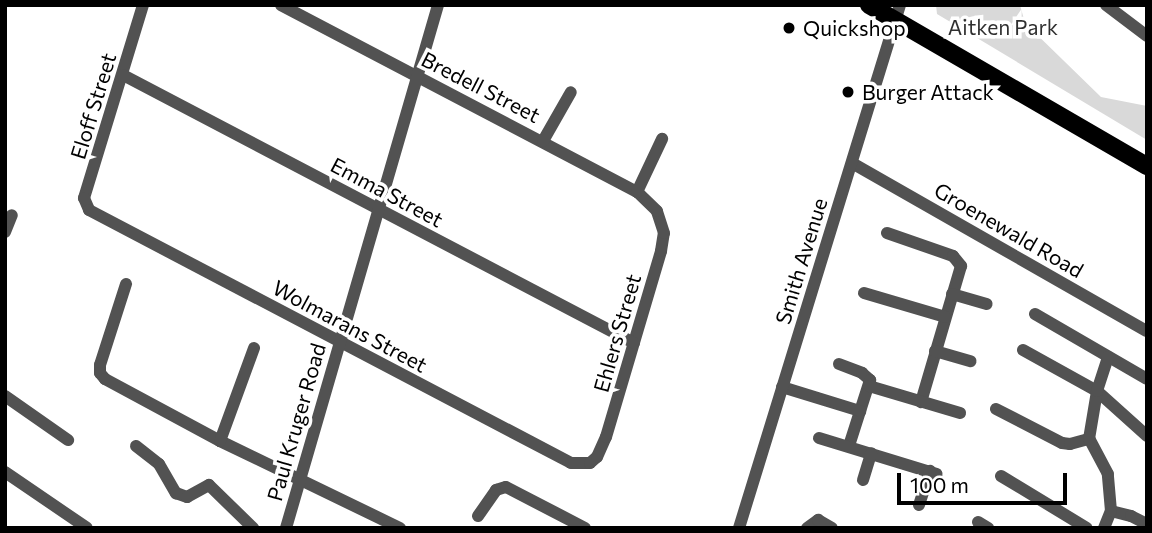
<!DOCTYPE html>
<html>
<head>
<meta charset="utf-8">
<style>
	body { margin:0 }
	#map { position:relative; width:1152px; height:533px; overflow:hidden; background:#fff; font-family:Commissioner,sans-serif }
	div>[style] { position:absolute }
	.green>* { inset:0; background:#d9d9d9 }
	.minor>* { height:12px; margin:-6px; padding:0 6px; transform-origin:6px; border-radius:6px; background:#525252 }
	.primary>* { height:18px; margin:-9px; padding:0 9px; transform-origin:9px; border-radius:9px; background:#000 }
	.dots>* { width:19px; height:19px; translate:-50% -50%; box-sizing:border-box; border:4px solid #fff; border-radius:50% }
	span { translate:-50% -50%; white-space:nowrap; text-align:center; line-height:1.15; -webkit-text-stroke:7px #fff; paint-order:stroke }
	.park-label { font-size:21px; color:#303030 }
	.poi-label { font-size:21px; color:#000 }
	.left { translate:0 -50%; text-align:left }
	.street-label { font-size:21px; color:#000 }
	.frame { position:absolute; inset:0; border:7px solid #000; pointer-events:none }
	.scale { position:absolute; left:897px; top:473px; width:170px; height:32px; box-sizing:border-box; border:4px solid #000; border-top:0; padding-left:9px; font-size:21px; line-height:24px; white-space:nowrap; color:#000; -webkit-text-stroke:5px #fff; paint-order:stroke }
</style>
</head>
<body>
<div id="map">
	<div class="green">
		<i style="clip-path:polygon(936px 5px,1020px 5px,1025px 23px,1101px 97px,1147px 106px,1147px 140px,937px 14px)"></i>
	</div>
	<div class="minor">
		<i style="left:143px;top:5px;width:202px;rotate:107deg"></i>
		<i style="left:84px;top:198px;width:13px;rotate:67deg"></i>
		<i style="left:89px;top:210px;width:544px;rotate:27.69deg"></i>
		<i style="left:571px;top:463px;width:19px"></i>
		<i style="left:590px;top:463px;width:9px;rotate:-41deg"></i>
		<i style="left:597px;top:457px;width:22px;rotate:-66deg"></i>
		<i style="left:606px;top:437px;width:194px;rotate:-73.5deg"></i>
		<i style="left:661px;top:251px;width:18px;rotate:-81deg"></i>
		<i style="left:664px;top:233px;width:23px;rotate:-108deg"></i>
		<i style="left:657px;top:211px;width:28px;rotate:-136deg"></i>
		<i style="left:637px;top:192px;width:402px;rotate:-152.3deg"></i>
		<i style="left:1106px;top:5px;width:51px;rotate:37.1deg"></i>
		<i style="left:123px;top:75px;width:577px;rotate:27.68deg"></i>
		<i style="left:543px;top:141px;width:56px;rotate:-60.3deg"></i>
		<i style="left:852px;top:163px;width:339px;rotate:29.7deg"></i>
		<i style="left:637px;top:192px;width:59px;rotate:-64.7deg"></i>
		<i style="left:5px;top:232px;width:18px;rotate:-68deg"></i>
		<i style="left:887px;top:233px;width:70px;rotate:19.2deg"></i>
		<i style="left:953px;top:256px;width:13px;rotate:51deg"></i>
		<i style="left:961px;top:266px;width:142px;rotate:106.4deg"></i>
		<i style="left:126px;top:284px;width:85px;rotate:107.8deg"></i>
		<i style="left:100px;top:365px;width:8px;rotate:90deg"></i>
		<i style="left:100px;top:373px;width:8px;rotate:50deg"></i>
		<i style="left:105px;top:379px;width:131px;rotate:28.3deg"></i>
		<i style="left:220px;top:441px;width:200px;rotate:25.8deg"></i>
		<i style="left:864px;top:293px;width:84px;rotate:16.5deg"></i>
		<i style="left:952px;top:294px;width:36px;rotate:16deg"></i>
		<i style="left:1035px;top:314px;width:129px;rotate:30.1deg"></i>
		<i style="left:1023px;top:350px;width:85px;rotate:29deg"></i>
		<i style="left:1097px;top:391px;width:67px;rotate:42deg"></i>
		<i style="left:935px;top:351px;width:37px;rotate:16deg"></i>
		<i style="left:839px;top:364px;width:25px;rotate:21deg"></i>
		<i style="left:862px;top:373px;width:11px;rotate:41deg"></i>
		<i style="left:870px;top:380px;width:69px;rotate:107.7deg"></i>
		<i style="left:869px;top:386px;width:95px;rotate:16.5deg"></i>
		<i style="left:782px;top:387px;width:82px;rotate:17.1deg"></i>
		<i style="left:5px;top:396px;width:77px;rotate:34.9deg"></i>
		<i style="left:996px;top:409px;width:74px;rotate:27.3deg"></i>
		<i style="left:1062px;top:443px;width:8px;rotate:7deg"></i>
		<i style="left:1070px;top:444px;width:20px;rotate:-15deg"></i>
		<i style="left:819px;top:438px;width:123px;rotate:17deg"></i>
		<i style="left:220px;top:441px;width:99px;rotate:-69.9deg"></i>
		<i style="left:136px;top:446px;width:29px;rotate:38deg"></i>
		<i style="left:159px;top:464px;width:34px;rotate:60deg"></i>
		<i style="left:176px;top:493px;width:12px;rotate:20deg"></i>
		<i style="left:187px;top:497px;width:25px;rotate:-29deg"></i>
		<i style="left:209px;top:485px;width:62px;rotate:44.3deg"></i>
		<i style="left:5px;top:472px;width:99px;rotate:34.3deg"></i>
		<i style="left:1001px;top:476px;width:100px;rotate:31.2deg"></i>
		<i style="left:863px;top:480px;width:28px;rotate:-73deg"></i>
		<i style="left:919px;top:505px;width:36px;rotate:-72deg"></i>
		<i style="left:1111px;top:511px;width:21px;rotate:14deg"></i>
		<i style="left:1131px;top:516px;width:18px;rotate:27deg"></i>
		<i style="left:478px;top:516px;width:32px;rotate:-55deg"></i>
		<i style="left:496px;top:490px;width:10px;rotate:-17deg"></i>
		<i style="left:506px;top:487px;width:89px;rotate:27.4deg"></i>
		<i style="left:978px;top:522px;width:12px;rotate:31deg"></i>
		<i style="left:286px;top:528px;width:545px;rotate:-73.79deg"></i>
		<i style="left:739px;top:528px;width:547px;rotate:-72.89deg"></i>
		<i style="left:807px;top:528px;width:14px;rotate:-36deg"></i>
		<i style="left:818px;top:520px;width:16px;rotate:30deg"></i>
		<i style="left:1104px;top:528px;width:18px;rotate:-68deg"></i>
		<i style="left:1111px;top:511px;width:37px;rotate:-95deg"></i>
		<i style="left:1108px;top:474px;width:40px;rotate:-118deg"></i>
		<i style="left:1089px;top:439px;width:49px;rotate:-80.5deg"></i>
		<i style="left:1097px;top:391px;width:36px;rotate:-72deg"></i>
	</div>
	<div class="primary">
		<i style="left:869px;top:5px;width:321px;rotate:30.1deg"></i>
	</div>
	<div class="dots">
		<i style="left:789px;top:28px;background:#000"></i>
		<i style="left:848px;top:92px;background:#000"></i>
	</div>
	<div class="park-label">
		<span style="left:1003px;top:27px">Aitken Park</span>
	</div>
	<div class="poi-label">
		<span class="left" style="left:803px;top:28px">Quickshop</span>
		<span class="left" style="left:862px;top:92px">Burger Attack</span>
	</div>
	<div class="street-label">
		<span style="left:481px;top:87px;rotate:27deg">Bredell Street</span>
		<span style="left:93px;top:106px;rotate:-73deg">Eloff Street</span>
		<span style="left:387px;top:192px;rotate:28deg">Emma Street</span>
		<span style="left:1009px;top:230px;rotate:30deg">Groenewald Road</span>
		<span style="left:801px;top:261px;rotate:-73deg">Smith Avenue</span>
		<span style="left:350px;top:326px;rotate:28deg">Wolmarans Street</span>
		<span style="left:617px;top:333px;rotate:-74deg">Ehlers Street</span>
		<span style="left:296px;top:422px;rotate:-74deg">Paul Kruger Road</span>
	</div>
	<div class="frame"></div>
	<div class="scale">100 m</div>
</div>
</body>
</html>
